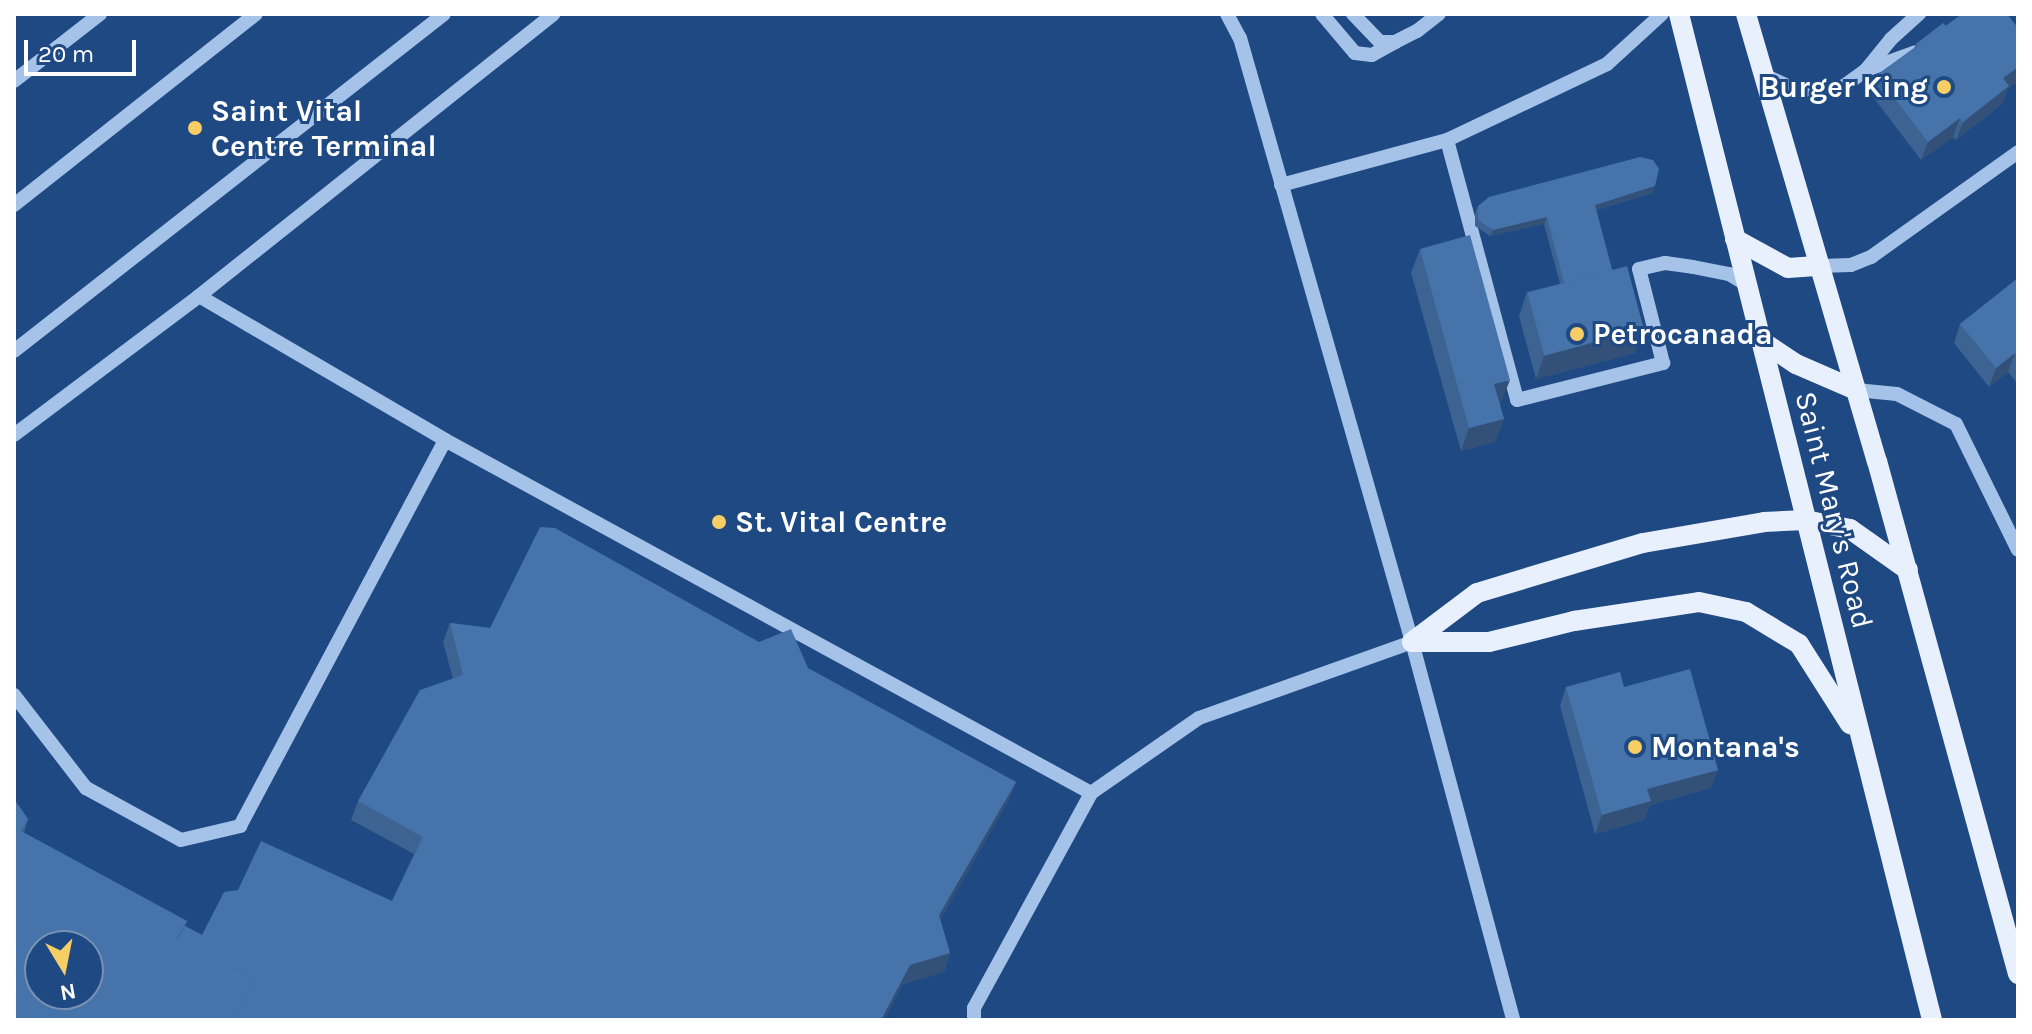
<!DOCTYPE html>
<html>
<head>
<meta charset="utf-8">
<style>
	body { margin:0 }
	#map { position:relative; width:2032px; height:1034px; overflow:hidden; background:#1f4982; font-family:Karla,sans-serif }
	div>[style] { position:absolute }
	.minor>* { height:14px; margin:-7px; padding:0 7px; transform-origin:7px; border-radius:7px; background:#a5c3e9 }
	.major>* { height:20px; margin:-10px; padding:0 10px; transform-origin:10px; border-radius:10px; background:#e8f0fe }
	.wall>* { inset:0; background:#3d6393 }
	.shaded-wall>* { inset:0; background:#325078 }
	.building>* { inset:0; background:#4773ab; transform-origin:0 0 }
	.dots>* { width:22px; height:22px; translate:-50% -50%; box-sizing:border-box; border:4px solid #1f4982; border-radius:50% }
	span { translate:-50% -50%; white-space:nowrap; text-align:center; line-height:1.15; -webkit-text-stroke:6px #1f4982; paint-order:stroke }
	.poi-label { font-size:30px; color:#fff; font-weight:700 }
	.right { translate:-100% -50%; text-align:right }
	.left { translate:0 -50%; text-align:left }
	.street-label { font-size:30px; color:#fff }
	.frame { position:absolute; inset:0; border:16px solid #fff; pointer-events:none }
	.north { position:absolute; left:24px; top:930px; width:80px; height:80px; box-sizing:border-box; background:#1f4982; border:2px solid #7992b4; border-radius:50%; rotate:170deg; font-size:22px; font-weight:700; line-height:32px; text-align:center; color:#fff }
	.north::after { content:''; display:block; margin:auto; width:28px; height:36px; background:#f7ce65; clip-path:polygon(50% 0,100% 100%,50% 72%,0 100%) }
	.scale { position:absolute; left:24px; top:40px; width:112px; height:36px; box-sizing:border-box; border:4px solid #fff; border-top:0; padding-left:10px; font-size:24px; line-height:28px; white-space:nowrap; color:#fff; -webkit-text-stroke:6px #1f4982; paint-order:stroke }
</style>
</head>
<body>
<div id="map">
	<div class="minor">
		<i style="left:1227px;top:14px;width:27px;rotate:62deg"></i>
		<i style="left:1240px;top:38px;width:628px;rotate:74.1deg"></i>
		<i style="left:1412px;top:642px;width:391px;rotate:75deg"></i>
		<i style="left:1322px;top:14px;width:51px;rotate:49.8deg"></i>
		<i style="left:1355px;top:53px;width:17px;rotate:7deg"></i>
		<i style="left:1372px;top:55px;width:26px;rotate:-29deg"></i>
		<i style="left:1353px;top:14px;width:39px;rotate:46deg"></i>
		<i style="left:1380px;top:42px;width:15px"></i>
		<i style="left:1395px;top:42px;width:25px;rotate:-27deg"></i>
		<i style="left:1417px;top:31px;width:28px;rotate:-38deg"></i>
		<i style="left:1866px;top:70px;width:53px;rotate:-19.8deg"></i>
		<i style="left:1764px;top:75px;width:33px;rotate:25deg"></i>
		<i style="left:1794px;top:89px;width:25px;rotate:7deg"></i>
		<i style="left:1819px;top:92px;width:26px;rotate:-13deg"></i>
		<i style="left:1844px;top:86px;width:27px;rotate:-36deg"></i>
		<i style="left:1866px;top:70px;width:40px;rotate:-51deg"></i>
		<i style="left:1891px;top:39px;width:38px;rotate:-42deg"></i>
		<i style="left:14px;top:81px;width:109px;rotate:-37.9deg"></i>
		<i style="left:1447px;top:140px;width:269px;rotate:74.9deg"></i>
		<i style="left:1517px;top:400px;width:151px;rotate:-14.2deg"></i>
		<i style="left:1663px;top:363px;width:97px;rotate:-104.3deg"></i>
		<i style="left:1639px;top:269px;width:27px;rotate:-13deg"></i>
		<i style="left:1665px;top:263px;width:28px;rotate:8deg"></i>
		<i style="left:1693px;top:267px;width:37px;rotate:11deg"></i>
		<i style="left:1729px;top:274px;width:21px;rotate:31deg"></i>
		<i style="left:1281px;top:185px;width:172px;rotate:-15.2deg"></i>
		<i style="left:1447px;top:140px;width:177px;rotate:-25.4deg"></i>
		<i style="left:1607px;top:64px;width:74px;rotate:-42.3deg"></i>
		<i style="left:14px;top:205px;width:308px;rotate:-38.3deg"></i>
		<i style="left:1820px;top:266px;width:31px;rotate:-2deg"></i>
		<i style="left:1851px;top:265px;width:22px;rotate:-22deg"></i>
		<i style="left:1871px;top:257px;width:181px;rotate:-35.5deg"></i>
		<i style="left:199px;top:296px;width:285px;rotate:30.3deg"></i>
		<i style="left:445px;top:440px;width:736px;rotate:28.65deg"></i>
		<i style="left:14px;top:351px;width:546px;rotate:-38.09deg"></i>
		<i style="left:1856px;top:390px;width:41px;rotate:5.6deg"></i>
		<i style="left:1897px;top:394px;width:66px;rotate:27deg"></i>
		<i style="left:1956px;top:424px;width:140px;rotate:63.8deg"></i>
		<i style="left:14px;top:435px;width:231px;rotate:-36.9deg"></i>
		<i style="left:199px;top:296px;width:453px;rotate:-38.5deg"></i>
		<i style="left:14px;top:695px;width:118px;rotate:52.3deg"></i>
		<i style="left:86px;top:788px;width:108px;rotate:28.7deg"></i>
		<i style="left:181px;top:840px;width:61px;rotate:-13.3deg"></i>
		<i style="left:240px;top:826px;width:437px;rotate:-62deg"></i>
		<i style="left:974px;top:1020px;width:12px;rotate:-90deg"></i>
		<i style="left:974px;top:1008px;width:245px;rotate:-61.4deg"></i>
		<i style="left:1091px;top:793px;width:131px;rotate:-34.8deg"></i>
		<i style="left:1199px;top:718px;width:226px;rotate:-19.6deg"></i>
	</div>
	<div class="major">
		<i style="left:1679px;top:14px;width:1037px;rotate:75.88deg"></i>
		<i style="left:1746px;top:14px;width:466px;rotate:73.7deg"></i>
		<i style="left:1877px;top:461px;width:532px;rotate:74.63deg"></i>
		<i style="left:1735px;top:239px;width:60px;rotate:28.7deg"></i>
		<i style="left:1788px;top:268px;width:32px;rotate:-4deg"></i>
		<i style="left:1760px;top:340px;width:43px;rotate:33.7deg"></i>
		<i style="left:1796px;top:364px;width:65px;rotate:23.4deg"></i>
		<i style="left:1412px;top:642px;width:81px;rotate:-37deg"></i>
		<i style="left:1477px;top:593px;width:173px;rotate:-16.8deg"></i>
		<i style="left:1643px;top:543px;width:123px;rotate:-9.8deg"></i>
		<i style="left:1764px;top:522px;width:41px;rotate:-2.8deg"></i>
		<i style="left:1805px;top:520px;width:46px;rotate:11.3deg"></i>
		<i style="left:1850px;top:529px;width:71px;rotate:35.3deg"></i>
		<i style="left:1412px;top:642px;width:77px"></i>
		<i style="left:1489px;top:642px;width:88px;rotate:-13.9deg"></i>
		<i style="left:1574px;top:621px;width:126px;rotate:-8.6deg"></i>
		<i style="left:1699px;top:602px;width:48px;rotate:12deg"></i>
		<i style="left:1746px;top:612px;width:62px;rotate:31.1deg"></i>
		<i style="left:1799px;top:644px;width:95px;rotate:57.5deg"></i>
	</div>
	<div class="wall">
		<i style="clip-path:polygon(1946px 26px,2018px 28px,2018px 81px,2008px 88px,2002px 104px,1956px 140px,1953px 137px,1921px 160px,1870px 93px,1877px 75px,1914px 48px,1916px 44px)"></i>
		<i style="clip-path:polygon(1653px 193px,1596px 210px,1635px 353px,1536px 379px,1519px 316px,1527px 292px,1560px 284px,1544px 224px,1490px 236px,1475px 226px,1475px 213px,1478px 206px)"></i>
		<i style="clip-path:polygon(1420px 249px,1501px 403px,1499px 403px,1504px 419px,1495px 442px,1461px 451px,1411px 273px)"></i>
		<i style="clip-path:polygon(2018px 278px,2018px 384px,2008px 372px,1989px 387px,1954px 343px,1960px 324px)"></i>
		<i style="clip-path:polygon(450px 623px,490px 628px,759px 642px,1016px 782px,1009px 800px,940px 920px,950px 953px,944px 972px,903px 984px,884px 1020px,14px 1020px,14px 799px,28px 819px,24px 833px,187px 921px,185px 926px,202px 935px,392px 901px,414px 854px,351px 820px,358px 801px,453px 679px,443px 642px)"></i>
		<i style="clip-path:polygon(1566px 687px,1624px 687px,1718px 770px,1711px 788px,1650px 805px,1644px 820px,1595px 834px,1560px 706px)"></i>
	</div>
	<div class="shaded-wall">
		<i style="clip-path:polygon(2018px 67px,2018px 81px,2008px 88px,2002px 104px,1956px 140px,1963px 122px,2003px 78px)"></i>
		<i style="clip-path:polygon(1960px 118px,1953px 137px,1921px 160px,1928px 142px)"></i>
		<i style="clip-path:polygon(1655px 186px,1653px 193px,1592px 211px,1595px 205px)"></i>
		<i style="clip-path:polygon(1547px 217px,1544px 224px,1490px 236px,1493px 230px)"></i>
		<i style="clip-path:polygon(1644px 329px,1635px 353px,1536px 379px,1544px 356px)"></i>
		<i style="clip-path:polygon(2015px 353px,2008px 372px,1989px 387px,1996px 368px)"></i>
		<i style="clip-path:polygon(1510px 380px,1501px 403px,1486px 407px,1494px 384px)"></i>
		<i style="clip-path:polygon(1504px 419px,1495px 442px,1461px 451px,1469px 428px)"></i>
		<i style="clip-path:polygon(1718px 770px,1711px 788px,1650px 805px,1644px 820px,1595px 834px,1602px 815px,1647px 789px)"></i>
		<i style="clip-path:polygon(1016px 782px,1009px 800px,932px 934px,939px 915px)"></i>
		<i style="clip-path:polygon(950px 953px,944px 972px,903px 984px,884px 1020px,881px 1020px,910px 965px)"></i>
	</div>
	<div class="building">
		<i style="clip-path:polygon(1962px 14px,2007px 14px,2018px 28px,2018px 67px,2003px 78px,2009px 86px,1963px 122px,1960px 118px,1928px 142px,1877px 75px)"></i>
		<i style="clip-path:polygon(1943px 23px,1946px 26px,1918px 46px,1916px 44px)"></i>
		<i style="clip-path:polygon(1640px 157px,1653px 160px,1659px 169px,1655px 186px,1595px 205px,1612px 270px,1564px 283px,1547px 217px,1493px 230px,1478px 220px,1478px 206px,1489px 197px)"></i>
		<i style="clip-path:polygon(1470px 235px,1510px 380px,1494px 384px,1504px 419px,1469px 428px,1420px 249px)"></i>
		<i style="left:1627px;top:266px;width:65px;height:103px;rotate:75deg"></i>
		<i style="clip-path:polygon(2018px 278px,2018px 357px,2015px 353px,1996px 368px,1960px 324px)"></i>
		<i style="clip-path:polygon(540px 527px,555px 528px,759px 642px,791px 629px,808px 668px,1016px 782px,939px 915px,950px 953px,910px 965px,881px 1020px,233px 1020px,254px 979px,178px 939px,185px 926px,202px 935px,224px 892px,238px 890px,261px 841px,392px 901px,423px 837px,358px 801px,420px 690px,463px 675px,450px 623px,490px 628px)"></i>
		<i style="clip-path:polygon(1690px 669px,1718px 770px,1647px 789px,1651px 801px,1602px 815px,1566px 687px,1620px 672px,1624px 687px)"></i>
		<i style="clip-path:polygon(evenodd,14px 799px,28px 819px,21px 831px,187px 921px,177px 938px,254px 979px,233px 1020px,14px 1020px,14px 799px,40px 946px,88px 946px,88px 994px,40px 994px,40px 946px)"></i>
	</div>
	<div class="dots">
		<i style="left:1944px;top:87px;background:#f7ce65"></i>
		<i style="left:195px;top:128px;background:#f7ce65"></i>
		<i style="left:1577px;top:334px;background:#f7ce65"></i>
		<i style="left:719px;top:522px;background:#f7ce65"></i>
		<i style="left:1635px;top:747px;background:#f7ce65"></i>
	</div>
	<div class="poi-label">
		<span class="right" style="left:1928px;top:87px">Burger King</span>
		<span class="left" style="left:211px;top:128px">Saint Vital<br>Centre Terminal</span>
		<span class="left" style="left:1593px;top:334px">Petrocanada</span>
		<span class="left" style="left:735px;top:522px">St. Vital Centre</span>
		<span class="left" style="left:1651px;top:747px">Montana's</span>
	</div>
	<div class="street-label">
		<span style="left:1834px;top:510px;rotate:76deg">Saint Mary's Road</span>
	</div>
	<div class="frame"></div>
	<div class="north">N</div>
	<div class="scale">20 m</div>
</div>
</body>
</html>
